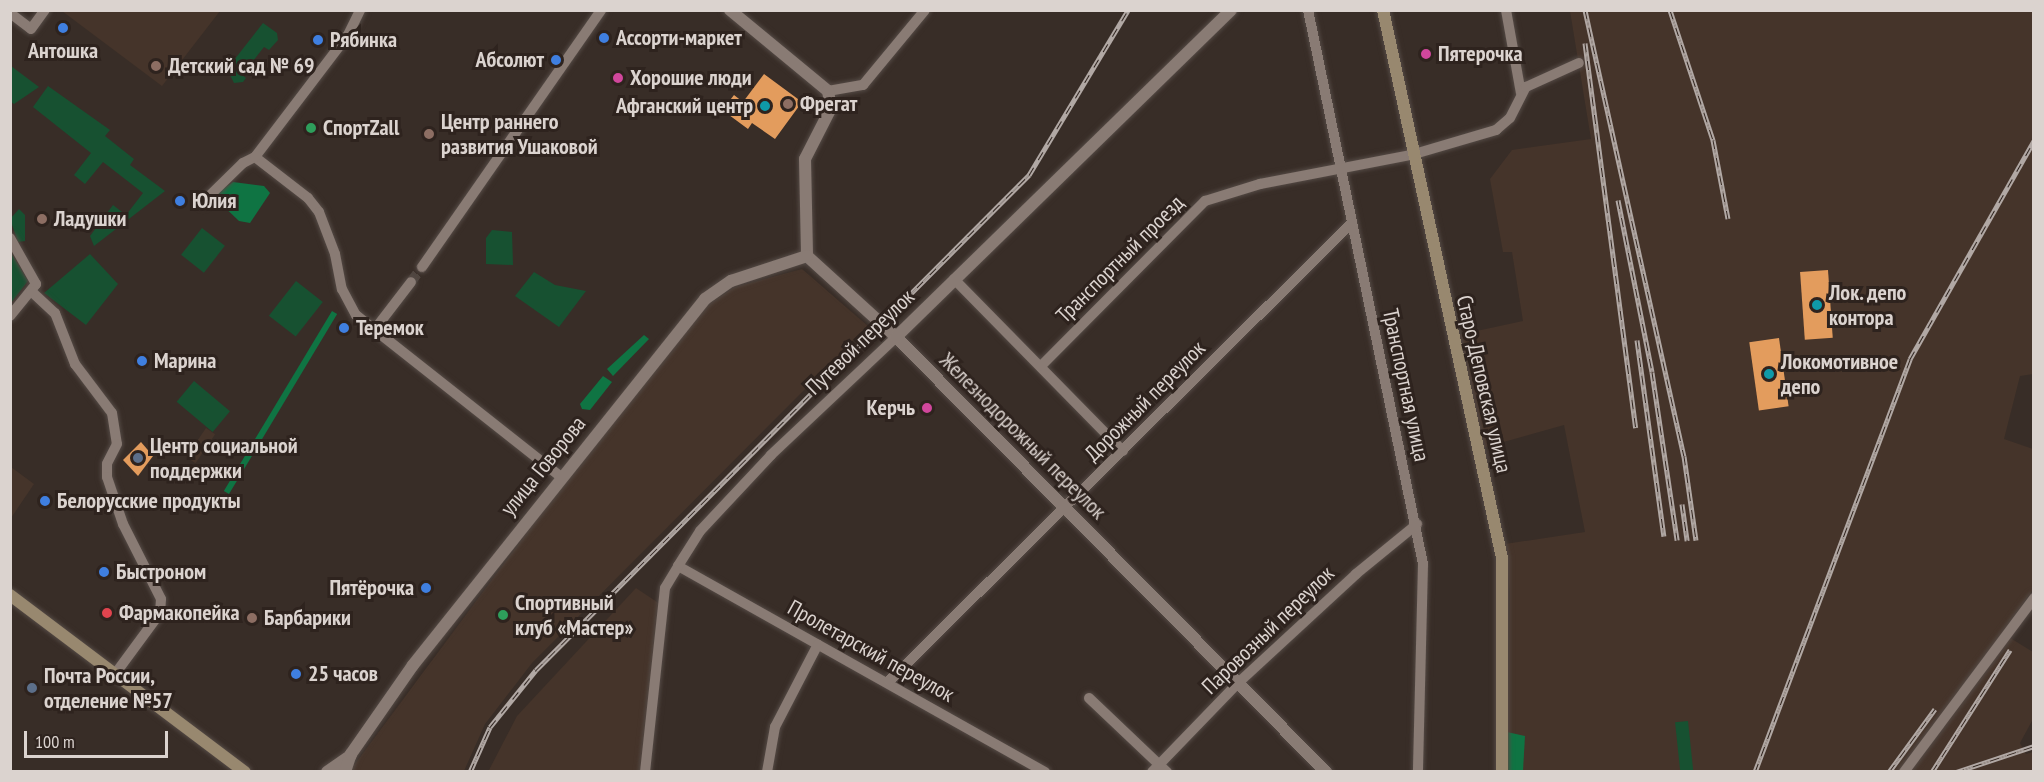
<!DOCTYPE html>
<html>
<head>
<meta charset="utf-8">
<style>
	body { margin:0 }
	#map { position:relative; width:2044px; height:782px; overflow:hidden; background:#382d27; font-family:"PT Sans Narrow",sans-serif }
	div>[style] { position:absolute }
	.built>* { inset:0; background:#45342a; transform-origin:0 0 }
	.green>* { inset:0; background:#175131; transform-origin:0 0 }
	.forest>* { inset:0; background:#0f7443; transform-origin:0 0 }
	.building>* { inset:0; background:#e39c5d; transform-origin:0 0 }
	.minor-tunnel>* { height:10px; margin-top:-5px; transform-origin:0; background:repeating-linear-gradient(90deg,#504640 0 10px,transparent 0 15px) }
	.roads { filter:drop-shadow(0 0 2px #544a45) drop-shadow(0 0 2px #544a45) }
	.minor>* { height:10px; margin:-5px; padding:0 5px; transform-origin:5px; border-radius:5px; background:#897b74 }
	.tertiary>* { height:12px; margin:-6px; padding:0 6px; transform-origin:6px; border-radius:6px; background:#897b74 }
	.secondary>* { height:12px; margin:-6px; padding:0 6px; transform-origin:6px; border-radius:6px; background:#98886f }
	.rail>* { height:5px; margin-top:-2.5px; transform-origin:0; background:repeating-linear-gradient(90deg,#2e231e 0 9px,#b1a8a4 0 18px); box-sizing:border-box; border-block:2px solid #b1a8a4 }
	.dots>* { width:16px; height:16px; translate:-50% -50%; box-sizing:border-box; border:3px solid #2e231e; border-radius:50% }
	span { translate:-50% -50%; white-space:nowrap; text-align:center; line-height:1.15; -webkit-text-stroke:6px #2e231e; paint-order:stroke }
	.poi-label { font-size:22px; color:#dbd3cf; font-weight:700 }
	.left { translate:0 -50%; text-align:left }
	.right { translate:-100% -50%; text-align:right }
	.street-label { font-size:22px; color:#dbd3cf }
	.frame { position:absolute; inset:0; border:12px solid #dbd3cf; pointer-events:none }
	.scale { position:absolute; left:24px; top:731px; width:144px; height:27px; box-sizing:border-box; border:3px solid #dbd3cf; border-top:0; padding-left:8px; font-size:18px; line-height:21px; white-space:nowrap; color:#dbd3cf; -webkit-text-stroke:4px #2e231e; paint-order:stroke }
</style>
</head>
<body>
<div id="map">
	<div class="built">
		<i style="clip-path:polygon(62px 11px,220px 11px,162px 86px)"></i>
		<i style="clip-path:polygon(1570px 11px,2033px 11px,2033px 374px,2020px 376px,2004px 439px,2033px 449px,2034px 588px,2002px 633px,2033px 652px,2033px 719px,2020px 743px,2026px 754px,2033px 752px,2033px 771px,1507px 771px,1510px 592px,1505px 544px,1585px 532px,1564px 425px,1482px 448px,1458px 335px,1523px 321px,1512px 252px,1503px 252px,1490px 179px,1512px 150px,1591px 139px)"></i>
		<i style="clip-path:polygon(802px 269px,868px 326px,532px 663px,485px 724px,464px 771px,349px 772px,578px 464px,710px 303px,735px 287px)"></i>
		<i style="left:206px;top:428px;width:11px;height:35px;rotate:34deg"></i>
		<i style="clip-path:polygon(11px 467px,34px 484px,11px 518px)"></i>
		<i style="clip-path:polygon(636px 588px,660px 604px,642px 771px,488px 772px,517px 716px)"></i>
	</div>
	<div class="green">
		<i style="clip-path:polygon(263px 23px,277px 33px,278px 40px,269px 50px,264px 47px,242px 75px,246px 78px,243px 82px,234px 83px,227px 69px)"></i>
		<i style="clip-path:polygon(11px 66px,39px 87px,14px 104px,11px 102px)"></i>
		<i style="clip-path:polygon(48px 86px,110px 130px,105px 136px,134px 159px,130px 165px,165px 191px,94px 246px,90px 236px,113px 205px,126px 215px,143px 193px,103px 162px,85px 184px,74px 175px,91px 153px,33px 107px)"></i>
		<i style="clip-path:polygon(19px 209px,25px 215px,25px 241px,18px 242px,10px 219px)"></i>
		<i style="left:202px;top:228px;width:29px;height:34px;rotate:38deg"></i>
		<i style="clip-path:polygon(492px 230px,512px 232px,513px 265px,486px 264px,486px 238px)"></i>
		<i style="clip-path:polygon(10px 251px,28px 281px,11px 303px,10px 303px)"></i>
		<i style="clip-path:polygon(90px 254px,118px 284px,86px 325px,44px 293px)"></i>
		<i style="clip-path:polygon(534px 272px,555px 285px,586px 291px,559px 327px,515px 296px)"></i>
		<i style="left:296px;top:281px;width:34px;height:44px;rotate:38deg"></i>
		<i style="left:194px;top:381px;width:47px;height:27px;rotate:40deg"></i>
		<i style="left:1688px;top:721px;width:50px;height:13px;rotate:84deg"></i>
	</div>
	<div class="forest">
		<i style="clip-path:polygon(233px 182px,264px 186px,270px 193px,250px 223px,239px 221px,216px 199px,216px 194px)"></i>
		<i style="left:332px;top:311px;width:6px;height:210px;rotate:31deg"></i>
		<i style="clip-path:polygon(644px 335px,649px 339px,613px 376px,607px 369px)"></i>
		<i style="clip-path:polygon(603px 376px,612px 382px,590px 410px,582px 409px,580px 404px)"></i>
		<i style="clip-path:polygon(1507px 732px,1525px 736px,1523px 771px,1507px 772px)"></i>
	</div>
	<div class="building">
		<i style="clip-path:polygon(764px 74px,802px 102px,775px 139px,752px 123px,748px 129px,729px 115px,734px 108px,727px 104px,734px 95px,743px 102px)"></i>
		<i style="left:1828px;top:270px;width:68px;height:28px;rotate:86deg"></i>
		<i style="left:1779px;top:338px;width:69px;height:30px;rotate:82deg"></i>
		<i style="clip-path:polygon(141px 442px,153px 456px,138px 476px,123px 460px)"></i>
	</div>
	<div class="minor-tunnel">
		<i style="left:411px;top:282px;width:19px;rotate:-54deg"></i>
	</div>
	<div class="roads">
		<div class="minor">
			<i style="left:1308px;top:10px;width:566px;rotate:78.27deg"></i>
			<i style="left:1423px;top:564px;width:208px;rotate:91.4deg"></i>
			<i style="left:1506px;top:10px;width:84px;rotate:79.8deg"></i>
			<i style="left:10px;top:13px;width:26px;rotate:37deg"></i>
			<i style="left:31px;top:29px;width:24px;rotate:-54deg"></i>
			<i style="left:828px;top:91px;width:36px;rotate:-10deg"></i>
			<i style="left:863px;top:85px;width:97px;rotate:-50.4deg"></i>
			<i style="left:255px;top:157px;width:67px;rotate:37.7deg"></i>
			<i style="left:308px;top:198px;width:18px;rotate:52deg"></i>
			<i style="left:319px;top:212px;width:45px;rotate:69.1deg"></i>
			<i style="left:335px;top:254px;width:36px;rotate:79deg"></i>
			<i style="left:342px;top:289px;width:30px;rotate:62deg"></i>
			<i style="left:356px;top:315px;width:261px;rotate:38.3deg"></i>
			<i style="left:203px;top:202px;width:56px;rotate:-44.3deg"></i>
			<i style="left:243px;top:163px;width:13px;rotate:-27deg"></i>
			<i style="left:255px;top:157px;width:153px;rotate:-52.7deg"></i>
			<i style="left:348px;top:35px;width:28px;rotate:-64deg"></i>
			<i style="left:10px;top:238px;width:53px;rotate:60.5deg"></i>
			<i style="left:36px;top:284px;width:41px;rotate:129.1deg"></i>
			<i style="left:422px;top:267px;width:313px;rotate:-55.1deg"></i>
			<i style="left:954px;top:279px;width:241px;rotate:45.5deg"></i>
			<i style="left:31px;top:291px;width:33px;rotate:43deg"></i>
			<i style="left:55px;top:313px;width:55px;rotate:68.6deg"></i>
			<i style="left:75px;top:364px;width:61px;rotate:52.9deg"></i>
			<i style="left:112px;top:413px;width:31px;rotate:81deg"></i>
			<i style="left:117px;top:444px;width:22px;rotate:117deg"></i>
			<i style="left:107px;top:464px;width:13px;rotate:90deg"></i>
			<i style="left:107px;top:477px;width:50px;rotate:71.2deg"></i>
			<i style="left:123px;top:524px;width:84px;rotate:63.1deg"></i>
			<i style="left:161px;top:599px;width:14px;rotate:94deg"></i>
			<i style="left:160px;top:613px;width:76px;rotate:126.4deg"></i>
			<i style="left:375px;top:329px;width:59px;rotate:-52.5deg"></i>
			<i style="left:1041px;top:366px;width:233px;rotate:-45.2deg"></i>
			<i style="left:1205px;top:201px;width:58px;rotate:-17.2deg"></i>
			<i style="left:1260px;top:184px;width:154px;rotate:-10.9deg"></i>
			<i style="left:1411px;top:155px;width:89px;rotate:-16.4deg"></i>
			<i style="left:1496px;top:130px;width:18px;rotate:-41deg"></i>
			<i style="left:1510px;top:118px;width:35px;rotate:-63deg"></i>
			<i style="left:1526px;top:87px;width:58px;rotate:-24.4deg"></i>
			<i style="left:678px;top:566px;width:421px;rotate:29.3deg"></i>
			<i style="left:889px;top:681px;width:651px;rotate:-44.69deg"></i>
			<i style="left:1089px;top:698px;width:108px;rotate:43.5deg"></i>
			<i style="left:645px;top:772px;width:185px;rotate:-83.8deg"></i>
			<i style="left:665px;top:588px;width:26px;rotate:-59deg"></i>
			<i style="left:678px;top:566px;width:41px;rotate:-57.8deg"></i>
			<i style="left:700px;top:531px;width:104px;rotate:-46.9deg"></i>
			<i style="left:771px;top:455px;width:172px;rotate:-43.3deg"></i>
			<i style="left:767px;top:772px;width:46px;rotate:-79.9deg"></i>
			<i style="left:775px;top:727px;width:93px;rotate:-62.6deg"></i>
			<i style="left:1152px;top:772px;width:122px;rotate:-46deg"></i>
			<i style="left:1237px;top:684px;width:162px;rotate:-42.7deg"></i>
			<i style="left:1356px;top:574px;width:79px;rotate:-39.3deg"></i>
			<i style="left:1904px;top:772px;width:217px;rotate:-53.2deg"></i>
		</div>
		<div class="tertiary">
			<i style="left:730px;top:10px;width:127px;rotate:39.6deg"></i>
			<i style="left:828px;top:91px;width:17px;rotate:80deg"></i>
			<i style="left:831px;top:108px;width:57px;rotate:117deg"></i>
			<i style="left:805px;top:159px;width:97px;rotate:88.8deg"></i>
			<i style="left:807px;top:256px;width:120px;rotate:42.3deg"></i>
			<i style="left:896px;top:337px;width:612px;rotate:45.33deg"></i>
			<i style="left:896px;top:337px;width:468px;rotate:-44.3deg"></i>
			<i style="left:327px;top:772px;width:29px;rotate:-35deg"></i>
			<i style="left:345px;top:772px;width:19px;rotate:-72deg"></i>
			<i style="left:351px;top:754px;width:108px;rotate:-55.1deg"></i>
			<i style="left:413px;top:665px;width:468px;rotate:-51.4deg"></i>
			<i style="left:705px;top:299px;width:32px;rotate:-35deg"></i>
			<i style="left:731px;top:281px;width:80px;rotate:-18.2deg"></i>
		</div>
		<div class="secondary">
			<i style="left:1383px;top:10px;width:561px;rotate:77.75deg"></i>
			<i style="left:1502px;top:558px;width:214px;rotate:90deg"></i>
			<i style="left:10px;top:595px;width:294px;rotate:37deg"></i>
		</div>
	</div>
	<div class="rail">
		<i style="left:1585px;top:10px;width:457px;rotate:77.5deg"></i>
		<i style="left:1684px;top:456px;width:85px;rotate:81.9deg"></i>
		<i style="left:1670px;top:10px;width:137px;rotate:71.7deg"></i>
		<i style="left:1713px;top:140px;width:80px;rotate:79.2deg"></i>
		<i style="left:1585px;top:43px;width:388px;rotate:82.5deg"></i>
		<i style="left:1618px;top:200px;width:175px;rotate:78.8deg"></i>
		<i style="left:1652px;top:372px;width:170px;rotate:81.5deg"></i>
		<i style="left:1637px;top:340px;width:198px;rotate:82.2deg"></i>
		<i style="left:1682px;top:504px;width:37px;rotate:82deg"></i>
		<i style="left:470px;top:772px;width:49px;rotate:-66deg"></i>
		<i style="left:490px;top:727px;width:73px;rotate:-51.1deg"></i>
		<i style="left:536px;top:670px;width:699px;rotate:-45.12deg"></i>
		<i style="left:1029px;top:175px;width:192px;rotate:-59deg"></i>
		<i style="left:1755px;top:772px;width:441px;rotate:-69.4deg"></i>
		<i style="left:1910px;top:359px;width:251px;rotate:-60.4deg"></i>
		<i style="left:1889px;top:772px;width:78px;rotate:-53.9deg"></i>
		<i style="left:1932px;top:772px;width:145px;rotate:-57.4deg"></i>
		<i style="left:1956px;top:772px;width:82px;rotate:-18.4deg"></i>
	</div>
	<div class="dots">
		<i style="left:63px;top:28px;background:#3f7fe0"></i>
		<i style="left:604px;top:38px;background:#3f7fe0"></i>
		<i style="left:318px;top:40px;background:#3f7fe0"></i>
		<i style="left:1426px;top:54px;background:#d1479c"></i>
		<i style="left:556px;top:60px;background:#3f7fe0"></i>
		<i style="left:156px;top:66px;background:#8d6e63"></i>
		<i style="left:618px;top:78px;background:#d1479c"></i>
		<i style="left:788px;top:104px;background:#8d6e63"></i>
		<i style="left:765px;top:106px;background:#0f9aa8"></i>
		<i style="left:311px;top:128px;background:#2e9e5b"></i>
		<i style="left:429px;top:134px;background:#8d6e63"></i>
		<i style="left:180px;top:201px;background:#3f7fe0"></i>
		<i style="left:42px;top:219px;background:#8d6e63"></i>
		<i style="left:1817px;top:305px;background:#0f9aa8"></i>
		<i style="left:344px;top:328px;background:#3f7fe0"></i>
		<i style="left:142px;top:361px;background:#3f7fe0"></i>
		<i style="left:1769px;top:374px;background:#0f9aa8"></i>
		<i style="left:927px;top:408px;background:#d1479c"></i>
		<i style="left:138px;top:458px;background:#5c6f8a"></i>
		<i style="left:45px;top:501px;background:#3f7fe0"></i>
		<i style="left:104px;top:572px;background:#3f7fe0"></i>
		<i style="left:426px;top:588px;background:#3f7fe0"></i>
		<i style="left:107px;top:613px;background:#e0444e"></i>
		<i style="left:503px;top:615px;background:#2e9e5b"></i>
		<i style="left:252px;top:618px;background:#8d6e63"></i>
		<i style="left:296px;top:674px;background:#3f7fe0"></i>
		<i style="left:32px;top:688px;background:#5c6f8a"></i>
	</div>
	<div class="poi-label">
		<span class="left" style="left:616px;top:38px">Ассорти-маркет</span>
		<span class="left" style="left:330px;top:40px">Рябинка</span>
		<span style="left:63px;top:51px">Антошка</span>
		<span class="left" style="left:1438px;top:54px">Пятерочка</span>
		<span class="right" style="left:544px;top:60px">Абсолют</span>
		<span class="left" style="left:168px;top:66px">Детский сад № 69</span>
		<span class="left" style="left:630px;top:78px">Хорошие люди</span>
		<span class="left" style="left:800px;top:104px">Фрегат</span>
		<span class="right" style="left:753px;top:106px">Афганский центр</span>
		<span class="left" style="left:441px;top:134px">Центр раннего<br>развития Ушаковой</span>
		<span class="left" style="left:323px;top:128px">СпортZall</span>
		<span class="left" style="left:192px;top:201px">Юлия</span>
		<span class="left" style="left:54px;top:219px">Ладушки</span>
		<span class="left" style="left:1829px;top:305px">Лок. депо<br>контора</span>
		<span class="left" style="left:356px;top:328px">Теремок</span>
		<span class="left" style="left:154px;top:361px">Марина</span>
		<span class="left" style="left:1781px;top:374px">Локомотивное<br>депо</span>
		<span class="right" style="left:915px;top:408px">Керчь</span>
		<span class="left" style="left:150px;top:458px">Центр социальной<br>поддержки</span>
		<span class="left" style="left:57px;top:501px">Белорусские продукты</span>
		<span class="left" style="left:116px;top:572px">Быстроном</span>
		<span class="right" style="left:414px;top:588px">Пятёрочка</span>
		<span class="left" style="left:515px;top:615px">Спортивный<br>клуб «Мастер»</span>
		<span class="left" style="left:119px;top:613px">Фармакопейка</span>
		<span class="left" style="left:264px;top:618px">Барбарики</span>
		<span class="left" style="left:308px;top:674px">25 часов</span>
		<span class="left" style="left:44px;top:688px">Почта России,<br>отделение №57</span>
	</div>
	<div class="street-label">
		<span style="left:1120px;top:259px;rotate:-45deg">Транспортный проезд</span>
		<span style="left:860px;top:342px;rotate:-44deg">Путевой переулок</span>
		<span style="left:1484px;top:384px;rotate:77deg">Старо-Деповская улица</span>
		<span style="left:1406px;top:385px;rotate:78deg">Транспортная улица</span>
		<span style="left:1145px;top:401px;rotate:-45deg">Дорожный переулок</span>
		<span style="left:1023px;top:436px;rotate:45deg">Железнодорожный переулок</span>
		<span style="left:543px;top:466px;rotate:-51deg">улица Говорова</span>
		<span style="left:1268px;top:630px;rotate:-44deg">Паровозный переулок</span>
		<span style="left:871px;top:651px;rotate:29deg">Пролетарский переулок</span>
	</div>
	<div class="frame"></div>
	<div class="scale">100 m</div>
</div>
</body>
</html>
